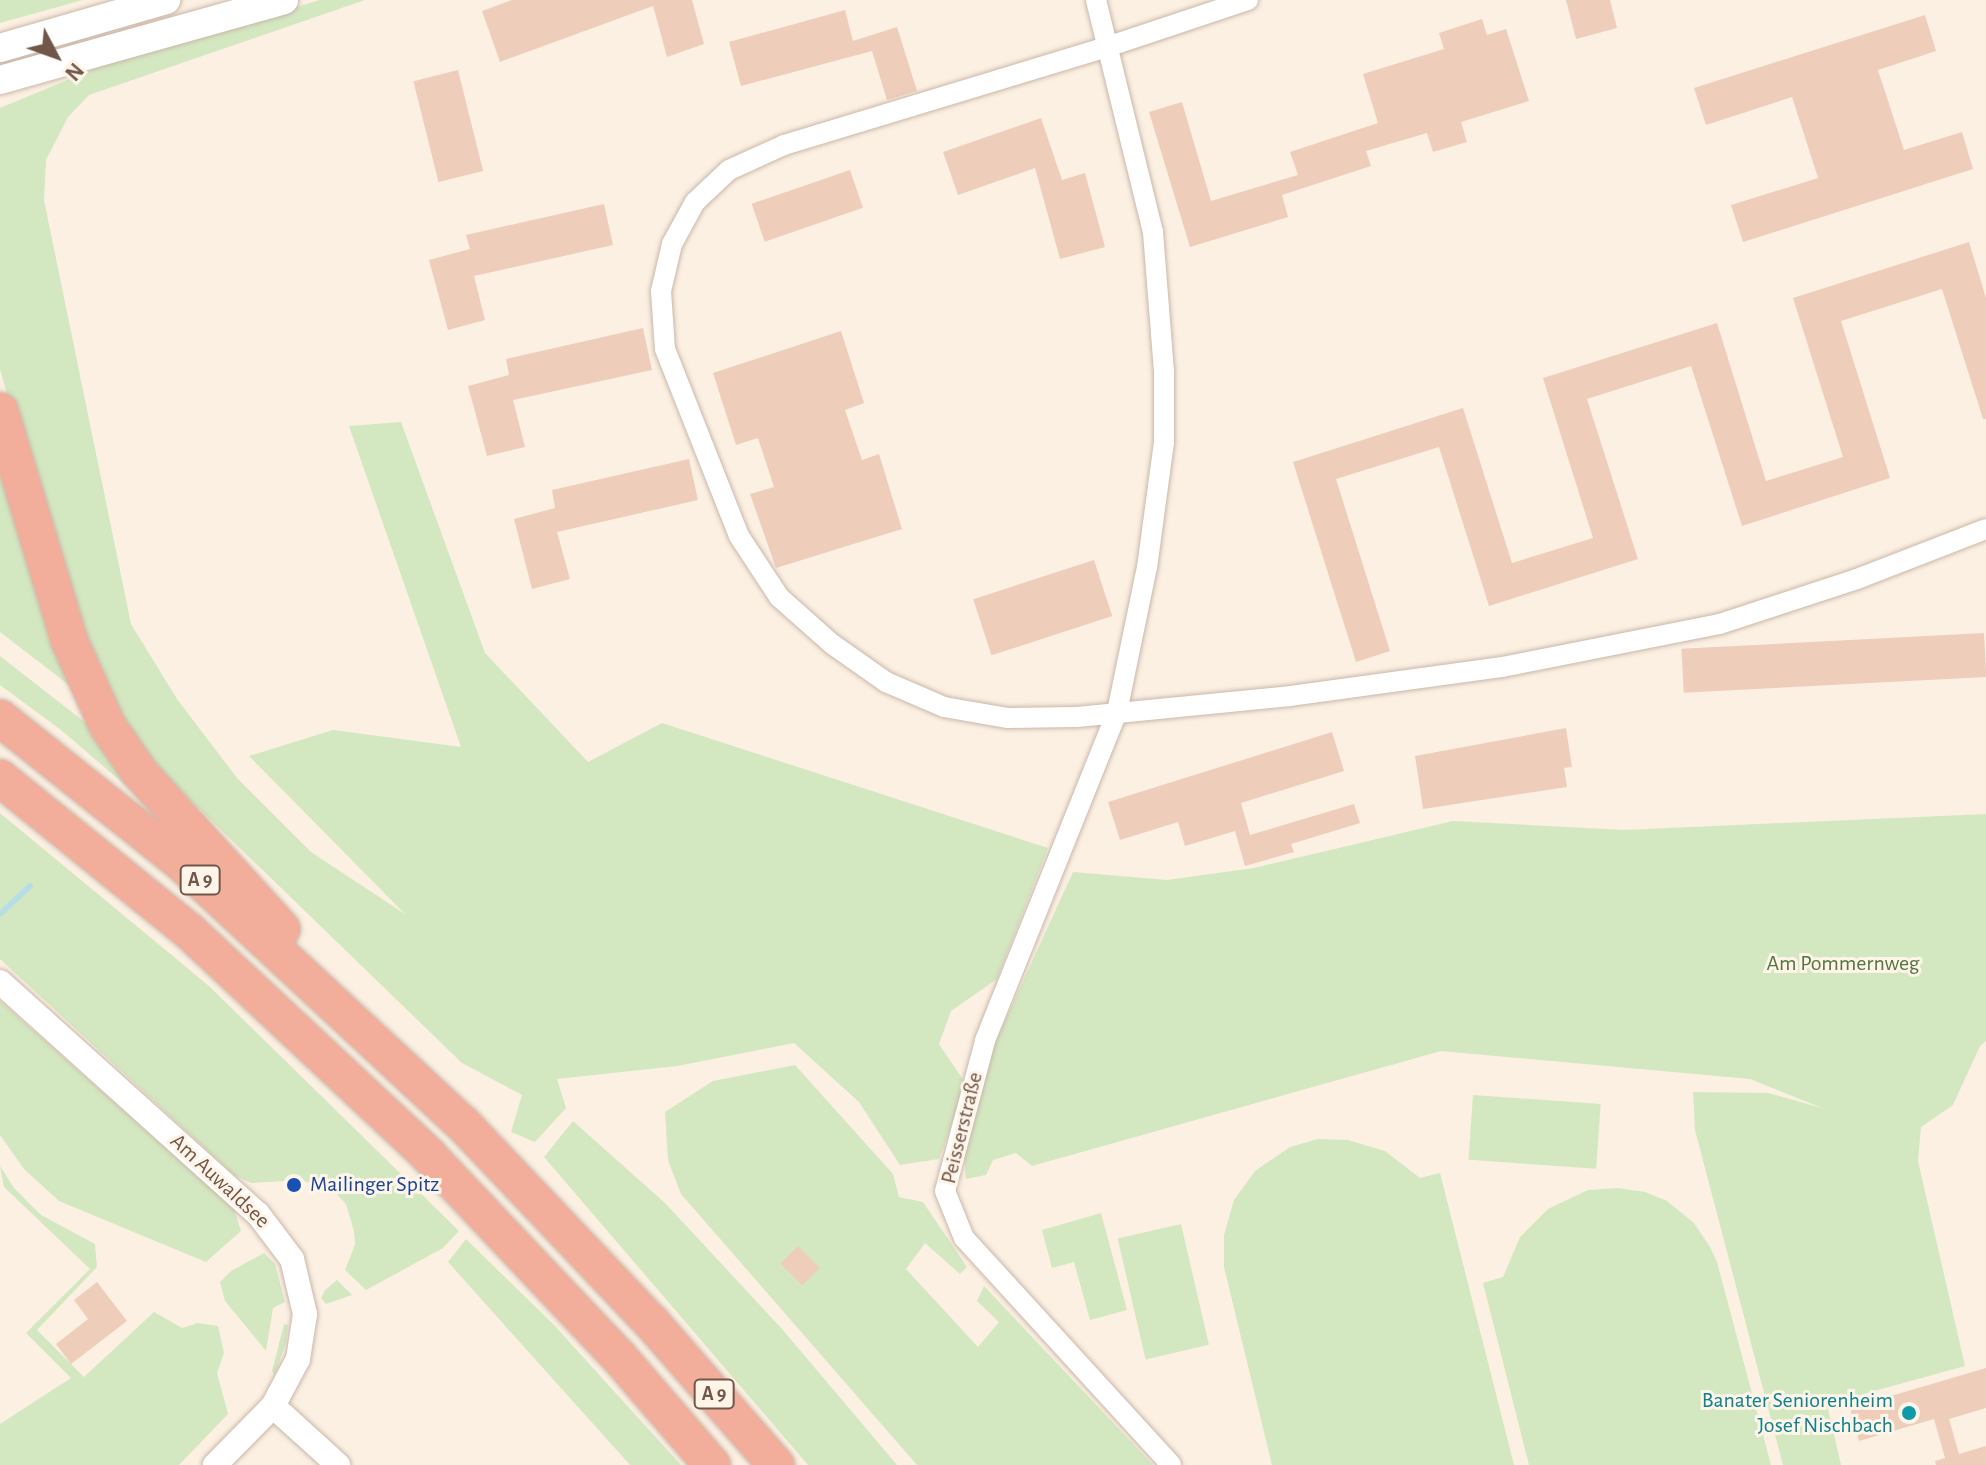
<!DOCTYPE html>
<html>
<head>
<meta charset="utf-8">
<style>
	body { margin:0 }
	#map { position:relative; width:1986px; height:1465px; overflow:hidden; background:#fbf0e2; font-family:"Alegreya Sans",sans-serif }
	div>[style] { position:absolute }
	.green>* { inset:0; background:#d3e8c1; transform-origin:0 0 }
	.stream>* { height:6px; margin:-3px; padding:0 3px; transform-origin:3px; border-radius:3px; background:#b7dfe3 }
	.building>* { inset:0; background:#efcdbb; transform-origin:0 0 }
	.roads { filter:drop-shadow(0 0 2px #cbb7a9) drop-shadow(0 0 2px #cbb7a9) }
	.minor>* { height:20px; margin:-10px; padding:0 10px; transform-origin:10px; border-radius:10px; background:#fff }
	.tertiary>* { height:24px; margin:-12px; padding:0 12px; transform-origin:12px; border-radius:12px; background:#fff }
	.secondary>* { height:28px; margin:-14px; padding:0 14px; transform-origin:14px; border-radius:14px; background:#fff }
	.motorway>* { height:36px; margin:-18px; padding:0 18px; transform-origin:18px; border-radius:18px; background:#f3ae9b }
	.dots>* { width:22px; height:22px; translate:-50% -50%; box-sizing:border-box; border:4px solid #fef4e8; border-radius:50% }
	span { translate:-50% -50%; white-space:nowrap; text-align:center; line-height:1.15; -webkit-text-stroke:6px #fef4e8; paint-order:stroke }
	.shield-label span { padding:2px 6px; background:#fef4e8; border:2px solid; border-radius:6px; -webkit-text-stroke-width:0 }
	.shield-label { font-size:20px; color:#71564a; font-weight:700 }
	.park-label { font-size:22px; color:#547742 }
	.street-label { font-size:22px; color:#71564a }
	.transit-label { font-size:22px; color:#164399 }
	.left { translate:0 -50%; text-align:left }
	.culture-label { font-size:22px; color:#0d838f }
	.right { translate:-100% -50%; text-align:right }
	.north { position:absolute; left:16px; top:16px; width:80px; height:80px; -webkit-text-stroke:6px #fef4e8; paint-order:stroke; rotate:131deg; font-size:22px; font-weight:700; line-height:32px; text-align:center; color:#71564a }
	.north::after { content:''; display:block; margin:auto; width:28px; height:36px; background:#71564a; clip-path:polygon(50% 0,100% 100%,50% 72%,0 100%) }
</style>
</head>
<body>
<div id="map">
	<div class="green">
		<i style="clip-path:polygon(0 0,83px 0,0 23px)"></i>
		<i style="clip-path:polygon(320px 0,365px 0,89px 95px,68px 117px,46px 160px,44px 200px,131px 624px,177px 699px,237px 778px,311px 852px,405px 914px,249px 756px,333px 730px,461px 747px,349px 426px,401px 422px,485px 653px,588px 762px,662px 723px,1048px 848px,997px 979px,951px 1011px,939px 1044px,966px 1084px,939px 1159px,900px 1165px,859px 1102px,794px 1043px,677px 1066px,557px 1079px,566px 1108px,535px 1142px,511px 1132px,522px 1095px,462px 1063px,155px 766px,112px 708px,60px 584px,0 369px,0 108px,106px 64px)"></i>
		<i style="clip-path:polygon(0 441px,73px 688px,0 632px)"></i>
		<i style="clip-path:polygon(0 656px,105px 738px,138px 796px,61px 730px,0 685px)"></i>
		<i style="clip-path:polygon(0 813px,209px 986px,459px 1231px,443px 1248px,366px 1290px,345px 1270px,355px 1245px,354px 1231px,346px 1204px,334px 1191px,301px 1180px,251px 1183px,234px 1175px,0 959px)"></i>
		<i style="clip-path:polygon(1986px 814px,1986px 1041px,1980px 1046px,1953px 1105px,1921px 1127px,1918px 1161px,1965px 1366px,1827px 1404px,1841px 1465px,1783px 1465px,1695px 1130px,1693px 1092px,1768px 1093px,1822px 1108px,1750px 1079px,1441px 1051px,1032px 1166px,1016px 1153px,993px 1160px,986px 1175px,966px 1179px,963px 1144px,994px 1045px,1073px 872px,1167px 880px,1254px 868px,1453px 821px,1624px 830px)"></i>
		<i style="clip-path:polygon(0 1001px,234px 1209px,241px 1231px,206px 1262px,59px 1201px,24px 1169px,0 1135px)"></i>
		<i style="clip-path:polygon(795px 1065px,893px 1174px,899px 1197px,923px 1202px,967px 1267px,960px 1274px,925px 1243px,906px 1269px,978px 1347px,999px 1322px,977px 1301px,984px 1286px,1153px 1465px,917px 1465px,681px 1194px,668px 1160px,665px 1112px,713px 1081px)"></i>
		<i style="left:1473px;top:1095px;width:128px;height:65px;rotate:4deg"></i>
		<i style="clip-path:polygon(573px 1121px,665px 1203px,782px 1329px,897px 1465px,808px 1465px,544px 1157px)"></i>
		<i style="clip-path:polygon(1318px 1139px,1348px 1140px,1385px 1151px,1420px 1178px,1440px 1173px,1514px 1465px,1272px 1465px,1224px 1267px,1224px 1235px,1234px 1200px,1255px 1171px,1290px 1147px)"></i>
		<i style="clip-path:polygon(0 1166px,14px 1188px,41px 1215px,95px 1244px,97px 1267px,37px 1330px,84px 1377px,154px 1312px,182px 1328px,198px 1323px,218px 1326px,224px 1353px,217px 1373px,228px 1414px,179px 1465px,0 1465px,0 1424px,71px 1378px,26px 1333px,90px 1269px,4px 1187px)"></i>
		<i style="clip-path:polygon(1618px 1188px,1645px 1192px,1667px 1201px,1694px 1223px,1710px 1247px,1717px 1262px,1771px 1465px,1529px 1465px,1483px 1283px,1503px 1277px,1520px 1237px,1548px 1209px,1588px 1190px)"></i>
		<i style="clip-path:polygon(1101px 1213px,1127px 1310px,1090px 1320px,1074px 1262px,1052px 1268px,1042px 1230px)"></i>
		<i style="left:1181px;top:1224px;width:124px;height:65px;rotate:77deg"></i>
		<i style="clip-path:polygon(466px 1239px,554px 1325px,681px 1465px,630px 1465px,448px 1262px)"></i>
		<i style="clip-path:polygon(264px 1253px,275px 1264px,285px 1302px,273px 1308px,266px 1351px,225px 1301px,220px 1282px,231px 1271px)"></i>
		<i style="clip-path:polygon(337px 1280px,352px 1295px,326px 1304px,321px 1298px,325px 1290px)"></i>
		<i style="clip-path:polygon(284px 1324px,288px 1325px,286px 1342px,275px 1375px,272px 1371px)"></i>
	</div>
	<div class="stream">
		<i style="left:0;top:914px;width:41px;rotate:-43deg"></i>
	</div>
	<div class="building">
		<i style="clip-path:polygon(512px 0,692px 0,704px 44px,667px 57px,653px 6px,500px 62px,482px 11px)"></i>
		<i style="clip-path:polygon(1566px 0,1610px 0,1617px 28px,1576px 39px)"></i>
		<i style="clip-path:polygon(845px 10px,853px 41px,897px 27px,917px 91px,887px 100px,872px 51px,741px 86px,729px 42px)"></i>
		<i style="clip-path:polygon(1925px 15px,1936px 51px,1878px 70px,1904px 150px,1962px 132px,1973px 169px,1743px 242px,1731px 205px,1818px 178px,1792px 97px,1706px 125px,1694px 88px)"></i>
		<i style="clip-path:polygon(1482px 19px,1487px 35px,1506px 29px,1529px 101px,1461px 122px,1467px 142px,1433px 152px,1427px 133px,1366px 151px,1371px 166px,1282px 195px,1288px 217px,1190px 247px,1149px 112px,1182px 102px,1211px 201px,1298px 175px,1290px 152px,1378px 123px,1363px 74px,1444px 49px,1439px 33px)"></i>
		<i style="left:458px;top:70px;width:104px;height:46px;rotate:76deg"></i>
		<i style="clip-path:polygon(1041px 118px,1062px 180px,1085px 173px,1105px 247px,1060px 259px,1035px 168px,958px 195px,943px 152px)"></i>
		<i style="left:850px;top:170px;width:40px;height:104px;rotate:71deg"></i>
		<i style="clip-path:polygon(604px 204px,613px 245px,474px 276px,485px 320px,448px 330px,429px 260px,470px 249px,466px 235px)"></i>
		<i style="clip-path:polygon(1969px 242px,1986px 298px,1986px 419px,1983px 419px,1942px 289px,1841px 321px,1890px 478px,1742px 526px,1691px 366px,1587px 399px,1638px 559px,1489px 606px,1439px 447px,1336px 479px,1390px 651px,1356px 662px,1293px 462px,1463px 408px,1512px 563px,1593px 538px,1543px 378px,1717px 323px,1766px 481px,1843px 457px,1793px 298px)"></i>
		<i style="clip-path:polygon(643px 328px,652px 370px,513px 400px,525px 447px,487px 456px,468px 386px,509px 375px,506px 359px)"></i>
		<i style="clip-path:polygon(841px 331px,864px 403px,845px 410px,862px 460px,879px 454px,902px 529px,776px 568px,750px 494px,774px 487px,758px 438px,736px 445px,713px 373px)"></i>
		<i style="clip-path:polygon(689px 459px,698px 500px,557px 532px,570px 579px,532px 589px,514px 519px,555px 508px,552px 490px)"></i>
		<i style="left:1094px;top:560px;width:59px;height:127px;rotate:72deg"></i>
		<i style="left:1984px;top:633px;width:44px;height:303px;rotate:87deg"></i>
		<i style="clip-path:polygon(1566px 728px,1572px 767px,1564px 768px,1567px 787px,1423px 809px,1415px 756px)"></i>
		<i style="clip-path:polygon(1332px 732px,1344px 771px,1241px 803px,1250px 835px,1354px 804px,1360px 823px,1291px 844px,1294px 852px,1245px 866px,1235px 831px,1185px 846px,1178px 822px,1120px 840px,1108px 802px)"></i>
		<i style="left:798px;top:1246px;width:31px;height:25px;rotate:45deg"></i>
		<i style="clip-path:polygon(97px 1282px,127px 1321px,71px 1364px,56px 1344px,88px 1319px,74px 1300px)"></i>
		<i style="clip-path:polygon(1986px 1368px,1986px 1408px,1949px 1419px,1959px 1454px,1986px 1446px,1986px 1465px,1936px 1465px,1935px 1461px,1945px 1458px,1934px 1419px,1859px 1441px,1850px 1408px)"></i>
	</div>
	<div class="roads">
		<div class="minor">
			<i style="left:1096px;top:0;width:239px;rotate:76.2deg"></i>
			<i style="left:1153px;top:232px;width:139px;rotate:85.5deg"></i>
			<i style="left:1164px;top:371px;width:71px;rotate:90deg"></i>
			<i style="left:1164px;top:442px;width:126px;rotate:97.7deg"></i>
			<i style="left:1147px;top:567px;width:148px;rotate:101.7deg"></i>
			<i style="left:1117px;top:712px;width:354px;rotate:111.9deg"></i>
			<i style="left:985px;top:1041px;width:155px;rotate:104.9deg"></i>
			<i style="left:945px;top:1191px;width:51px;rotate:68deg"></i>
			<i style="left:964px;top:1238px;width:307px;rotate:47.6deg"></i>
			<i style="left:1248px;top:0;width:145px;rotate:161.6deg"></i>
			<i style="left:1110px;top:46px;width:341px;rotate:163.1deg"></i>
			<i style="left:784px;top:145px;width:60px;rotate:155.6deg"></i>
			<i style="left:729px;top:170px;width:47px;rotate:136.7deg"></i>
			<i style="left:695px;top:202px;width:48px;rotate:118.7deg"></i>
			<i style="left:672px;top:244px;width:48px;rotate:103.2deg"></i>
			<i style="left:661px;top:291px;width:58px;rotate:86.1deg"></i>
			<i style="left:665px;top:349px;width:201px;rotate:68.4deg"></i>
			<i style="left:739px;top:536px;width:73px;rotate:56.7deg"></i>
			<i style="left:779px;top:597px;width:71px;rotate:41.6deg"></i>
			<i style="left:832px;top:644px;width:66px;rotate:35.1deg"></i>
			<i style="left:886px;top:682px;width:63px;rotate:23.3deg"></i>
			<i style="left:944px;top:707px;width:65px;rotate:9.8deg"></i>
			<i style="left:1008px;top:718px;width:69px;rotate:-0.8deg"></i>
			<i style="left:1077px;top:717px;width:214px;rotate:-5.6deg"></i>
			<i style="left:1290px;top:696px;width:214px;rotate:-7.8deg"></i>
			<i style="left:1502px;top:667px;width:222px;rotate:-11.2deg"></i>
			<i style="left:1720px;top:624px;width:144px;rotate:-18.2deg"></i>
			<i style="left:1857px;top:579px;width:138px;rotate:-21.2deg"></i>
		</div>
		<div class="tertiary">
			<i style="left:0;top:982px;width:347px;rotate:42deg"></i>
			<i style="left:258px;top:1214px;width:56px;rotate:52.9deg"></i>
			<i style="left:292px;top:1259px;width:57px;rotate:76.7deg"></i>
			<i style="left:305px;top:1314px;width:46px;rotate:98.8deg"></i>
			<i style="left:298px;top:1359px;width:53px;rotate:118deg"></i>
			<i style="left:273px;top:1406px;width:83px;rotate:134.5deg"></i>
			<i style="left:273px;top:1406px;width:88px;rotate:42.2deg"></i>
		</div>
		<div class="secondary">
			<i style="left:0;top:48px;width:173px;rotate:-16.1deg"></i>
			<i style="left:0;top:80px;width:295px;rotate:-15.7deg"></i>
		</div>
		<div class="motorway">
			<i style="left:0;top:411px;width:239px;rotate:73.2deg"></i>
			<i style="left:69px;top:640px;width:93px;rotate:65.9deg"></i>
			<i style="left:107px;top:725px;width:58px;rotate:55.5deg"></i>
			<i style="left:140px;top:773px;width:211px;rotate:47.7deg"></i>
			<i style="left:0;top:718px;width:236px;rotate:38.6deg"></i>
			<i style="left:184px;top:865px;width:381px;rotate:42.9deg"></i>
			<i style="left:463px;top:1124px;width:274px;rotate:46.5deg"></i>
			<i style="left:652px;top:1323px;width:189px;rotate:48.9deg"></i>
			<i style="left:0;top:778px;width:243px;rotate:39deg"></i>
			<i style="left:189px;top:931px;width:328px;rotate:43.1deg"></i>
			<i style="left:428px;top:1155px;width:278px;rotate:46.6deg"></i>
			<i style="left:619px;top:1357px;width:143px;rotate:49.3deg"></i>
		</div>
	</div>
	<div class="dots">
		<i style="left:294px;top:1185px;background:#1a4fb4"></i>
		<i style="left:1909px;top:1413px;background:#0f9aa8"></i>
	</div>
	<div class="shield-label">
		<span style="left:200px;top:880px">A 9</span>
		<span style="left:714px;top:1394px">A 9</span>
	</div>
	<div class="park-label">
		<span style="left:1843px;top:964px">Am Pommernweg</span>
	</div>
	<div class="street-label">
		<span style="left:962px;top:1128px;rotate:-76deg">Peisserstraße</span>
		<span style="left:220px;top:1181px;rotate:43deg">Am Auwaldsee</span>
	</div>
	<div class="transit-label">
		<span class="left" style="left:310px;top:1185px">Mailinger Spitz</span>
	</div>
	<div class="culture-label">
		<span class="right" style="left:1893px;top:1413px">Banater Seniorenheim<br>Josef Nischbach</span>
	</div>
	<div class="north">N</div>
</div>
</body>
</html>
